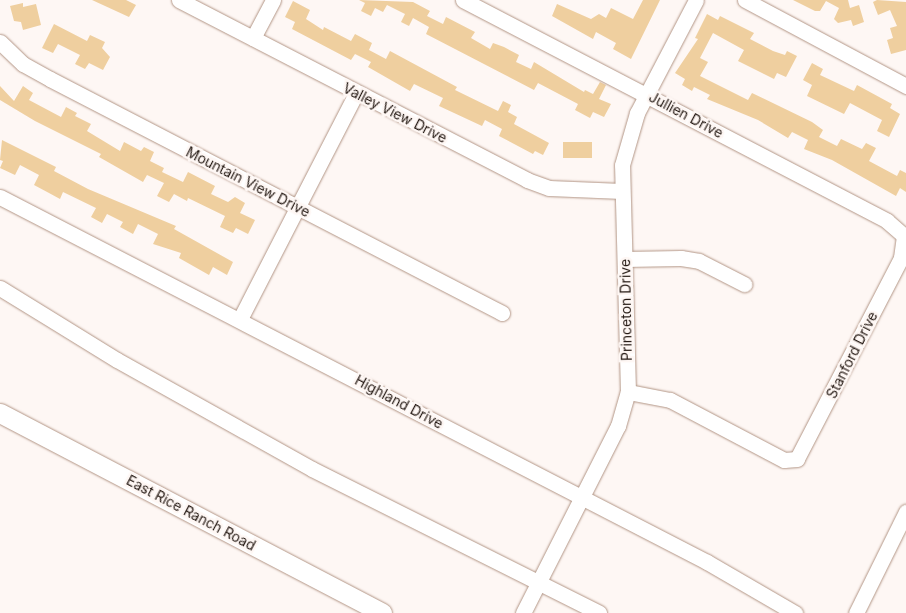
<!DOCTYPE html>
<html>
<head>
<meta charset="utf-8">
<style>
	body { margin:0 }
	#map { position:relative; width:906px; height:613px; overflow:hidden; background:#fef7f4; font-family:Inter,sans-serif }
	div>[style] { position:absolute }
	.building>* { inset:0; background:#efcf9f; transform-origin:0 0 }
	.roads { filter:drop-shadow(0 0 1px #b29585) drop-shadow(0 0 1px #b29585) }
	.minor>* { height:15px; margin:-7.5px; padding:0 7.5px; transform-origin:7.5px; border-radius:7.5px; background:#fff }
	.major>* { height:19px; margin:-9.5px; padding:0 9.5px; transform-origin:9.5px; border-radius:9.5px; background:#fff }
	span { translate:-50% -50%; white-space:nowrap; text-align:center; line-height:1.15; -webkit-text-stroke:5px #fef7f4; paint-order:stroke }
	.street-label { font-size:14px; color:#241913 }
</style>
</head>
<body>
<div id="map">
	<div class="building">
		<i style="clip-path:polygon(92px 0,126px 0,136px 5px,129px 17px)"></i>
		<i style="clip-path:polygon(359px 0,413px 2px,430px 11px,427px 16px,443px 24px,446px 17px,475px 32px,471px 38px,490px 49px,493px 43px,504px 47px,519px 55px,516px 62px,531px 69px,534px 62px,584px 92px,585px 90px,593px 94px,600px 82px,606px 85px,599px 99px,611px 104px,604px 117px,593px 112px,590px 118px,575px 110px,578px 104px,538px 83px,534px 90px,426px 34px,429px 27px,413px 18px,409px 26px,401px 22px,405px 14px,387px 5px,383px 12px,375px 8px,371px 16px,361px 11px,365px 3px)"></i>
		<i style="clip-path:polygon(643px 0,660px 0,631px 59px,613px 49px,616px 43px,596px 32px,593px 39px,552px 16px,557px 4px,591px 19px,599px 14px,606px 18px,611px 8px,633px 19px)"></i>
		<i style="clip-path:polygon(793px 0,848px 0,850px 8px,859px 5px,864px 22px,853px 26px,851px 20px,838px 23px,834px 19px,839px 8px,826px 1px,820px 11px,815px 11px)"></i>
		<i style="clip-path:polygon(877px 0,906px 2px,906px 50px,891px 54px,887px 40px,893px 38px,890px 28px,897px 26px,890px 10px,878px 15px,873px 2px)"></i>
		<i style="clip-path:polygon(293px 1px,310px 10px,306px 19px,323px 30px,324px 27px,351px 41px,355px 34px,372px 43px,369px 50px,386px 59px,390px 51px,457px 87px,455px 90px,498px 111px,503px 101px,511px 105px,508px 112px,517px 117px,514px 124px,549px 143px,543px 155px,535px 151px,533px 154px,499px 136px,502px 129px,485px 120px,482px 126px,439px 106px,443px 98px,414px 84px,410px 91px,368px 67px,371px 62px,355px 54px,351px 60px,292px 29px,295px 22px,285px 17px)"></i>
		<i style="clip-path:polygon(23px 3px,23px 7px,36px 4px,41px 25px,23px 30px,21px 22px,14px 21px,10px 6px)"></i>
		<i style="clip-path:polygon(707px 14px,718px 20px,720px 16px,754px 33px,750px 39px,773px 51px,785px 55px,787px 51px,797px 56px,786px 77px,777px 73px,774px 79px,738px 61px,744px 50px,713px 33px,700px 58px,708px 62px,700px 76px,748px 100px,752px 93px,812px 122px,823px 130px,819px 137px,837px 146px,841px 139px,862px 149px,866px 143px,876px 148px,869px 161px,897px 176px,900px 170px,906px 173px,906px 192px,900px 188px,896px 196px,832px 160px,804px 149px,808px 140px,792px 132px,788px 138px,758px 120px,707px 99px,710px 95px,694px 87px,692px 91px,682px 85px,685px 79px,675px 73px,698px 39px,695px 38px)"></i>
		<i style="clip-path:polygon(54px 24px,87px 41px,90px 35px,105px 42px,102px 48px,110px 57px,103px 70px,89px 63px,85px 69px,75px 64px,80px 55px,58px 44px,53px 53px,42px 48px)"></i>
		<i style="clip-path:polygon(812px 63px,823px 69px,820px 75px,854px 91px,857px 85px,892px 104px,890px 108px,900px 114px,889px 137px,877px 131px,882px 120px,850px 103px,844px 114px,807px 96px,812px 85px,803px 80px)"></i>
		<i style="clip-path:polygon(0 86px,14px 101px,23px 86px,33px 93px,29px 100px,61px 117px,66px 107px,77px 113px,75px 116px,91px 124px,87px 131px,120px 151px,124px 142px,141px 151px,144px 147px,154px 152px,150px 161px,164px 168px,162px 172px,183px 182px,188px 172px,215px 186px,211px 194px,228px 202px,235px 197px,245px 203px,240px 213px,255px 220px,248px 234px,236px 228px,233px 233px,220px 227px,225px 216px,188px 198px,187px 201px,174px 194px,169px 202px,157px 196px,164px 183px,147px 175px,143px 182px,99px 157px,101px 154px,35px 121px,0 100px)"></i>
		<i style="clip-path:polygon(2px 140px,56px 167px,54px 171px,88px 189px,176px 226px,174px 229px,233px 262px,227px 275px,213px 267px,209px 275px,179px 258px,181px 253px,153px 244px,158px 234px,138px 224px,133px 234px,120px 227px,123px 222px,107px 214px,102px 223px,91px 217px,96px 208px,63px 192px,60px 199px,49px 193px,34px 185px,39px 175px,20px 165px,15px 175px,0 168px,3px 161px,0 160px)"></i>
		<i style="left:592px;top:142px;width:16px;height:29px;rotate:90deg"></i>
	</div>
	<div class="roads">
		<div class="minor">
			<i style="left:179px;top:0;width:392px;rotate:27.3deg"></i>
			<i style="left:527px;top:180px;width:23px;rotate:20deg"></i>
			<i style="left:549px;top:188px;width:73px;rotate:2.4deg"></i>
			<i style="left:463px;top:0;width:478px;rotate:27.5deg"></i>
			<i style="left:887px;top:221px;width:23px;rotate:41deg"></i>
			<i style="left:904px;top:236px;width:22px;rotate:98deg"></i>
			<i style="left:901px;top:258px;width:226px;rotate:117.4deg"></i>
			<i style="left:797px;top:459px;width:13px;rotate:176deg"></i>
			<i style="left:784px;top:460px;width:129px;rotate:-152.2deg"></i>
			<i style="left:670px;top:400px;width:43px;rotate:-169.2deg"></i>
			<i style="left:745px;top:0;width:183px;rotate:28.1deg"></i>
			<i style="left:253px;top:38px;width:43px;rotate:-62.2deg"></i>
			<i style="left:0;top:42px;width:32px;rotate:44deg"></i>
			<i style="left:23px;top:64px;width:31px;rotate:29deg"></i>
			<i style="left:50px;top:79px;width:509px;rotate:27.37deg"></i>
			<i style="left:0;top:197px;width:796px;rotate:27.31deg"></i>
			<i style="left:707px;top:562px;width:102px;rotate:30.1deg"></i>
			<i style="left:625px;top:259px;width:56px;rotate:-1deg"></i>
			<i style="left:681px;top:258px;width:18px;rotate:9deg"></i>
			<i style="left:699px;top:261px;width:51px;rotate:27.1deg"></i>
			<i style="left:0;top:288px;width:137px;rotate:31.6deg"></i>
			<i style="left:117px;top:360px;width:223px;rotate:29.2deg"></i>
			<i style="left:312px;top:469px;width:321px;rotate:26.6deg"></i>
			<i style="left:240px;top:319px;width:254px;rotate:-62.8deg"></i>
			<i style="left:523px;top:613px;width:210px;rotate:-63.1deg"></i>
			<i style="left:618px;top:426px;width:35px;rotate:-74deg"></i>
			<i style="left:628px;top:392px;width:227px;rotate:-91.5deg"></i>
			<i style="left:622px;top:165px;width:54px;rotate:-73.9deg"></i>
			<i style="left:637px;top:113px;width:127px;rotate:-62.4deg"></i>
			<i style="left:856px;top:613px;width:113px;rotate:-63.7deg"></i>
		</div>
		<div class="major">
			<i style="left:0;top:413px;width:431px;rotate:27.6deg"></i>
		</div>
	</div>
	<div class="street-label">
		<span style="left:395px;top:113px;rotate:27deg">Valley View Drive</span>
		<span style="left:686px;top:115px;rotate:28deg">Jullien Drive</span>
		<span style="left:248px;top:182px;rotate:27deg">Mountain View Drive</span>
		<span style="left:626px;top:310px;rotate:-91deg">Princeton Drive</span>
		<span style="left:852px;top:355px;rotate:-63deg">Stanford Drive</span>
		<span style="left:399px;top:402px;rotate:28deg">Highland Drive</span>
		<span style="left:191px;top:513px;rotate:28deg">East Rice Ranch Road</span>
	</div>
</div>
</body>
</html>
